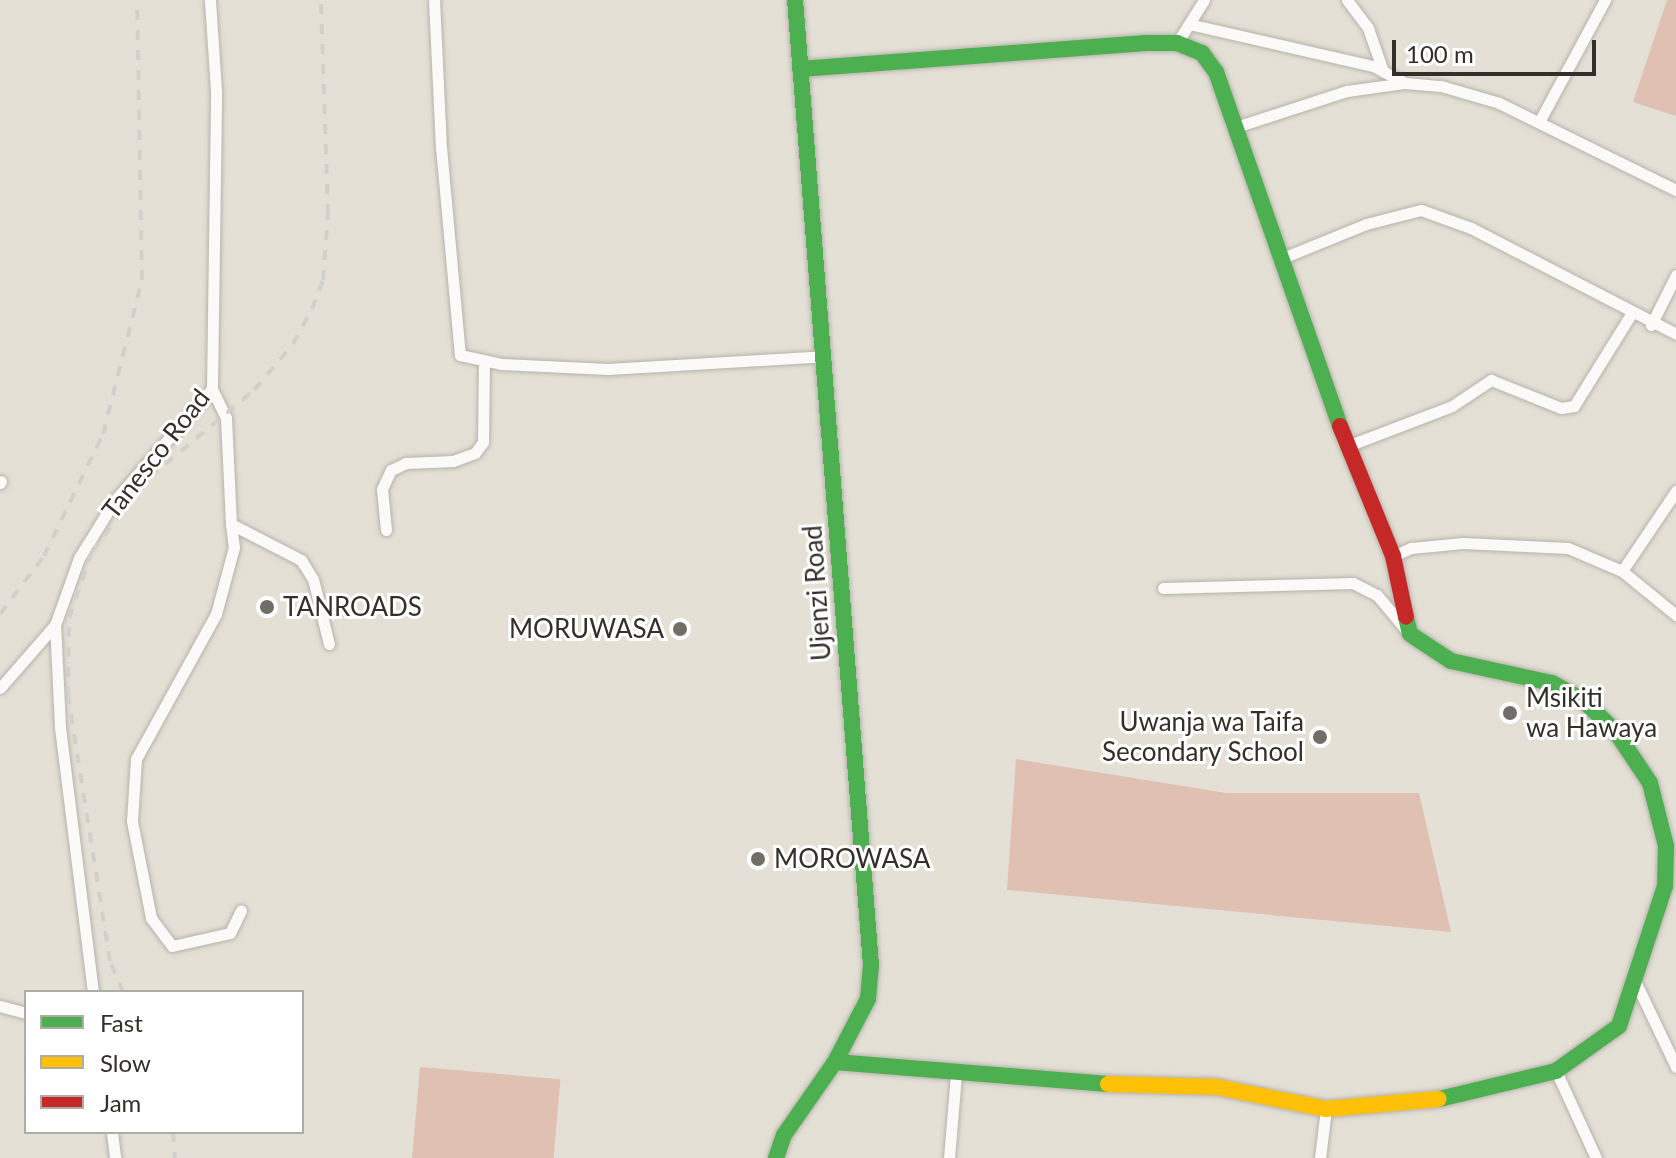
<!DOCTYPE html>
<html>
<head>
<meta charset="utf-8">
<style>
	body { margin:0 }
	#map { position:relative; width:1676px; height:1158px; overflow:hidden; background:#e4e0d6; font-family:Lato,sans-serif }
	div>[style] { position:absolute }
	.green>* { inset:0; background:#dfc0b2; transform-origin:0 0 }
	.roads { filter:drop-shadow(0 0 2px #b6b3ab) drop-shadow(0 0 2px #b6b3ab) }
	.street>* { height:11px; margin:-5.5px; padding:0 5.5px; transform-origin:5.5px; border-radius:5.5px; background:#fbfaf9 }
	.fast>* { height:16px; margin:-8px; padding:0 8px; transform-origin:8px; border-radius:8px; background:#4caf50 }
	.slow>* { height:16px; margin:-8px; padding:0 8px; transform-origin:8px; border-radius:8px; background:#ffc107 }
	.jam>* { height:16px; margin:-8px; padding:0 8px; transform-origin:8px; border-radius:8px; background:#c62828 }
	.rail>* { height:4px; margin-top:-2px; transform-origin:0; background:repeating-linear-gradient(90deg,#d1d0cd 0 10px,transparent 0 20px) }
	.dots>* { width:22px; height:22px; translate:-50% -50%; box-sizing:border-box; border:4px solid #fff; border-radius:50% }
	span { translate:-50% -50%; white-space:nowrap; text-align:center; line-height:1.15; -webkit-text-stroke:6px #fff; paint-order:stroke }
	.street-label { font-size:26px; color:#323029 }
	.poi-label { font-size:26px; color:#323029 }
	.left { translate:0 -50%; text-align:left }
	.right { translate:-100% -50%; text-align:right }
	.legend { position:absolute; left:24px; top:990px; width:280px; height:144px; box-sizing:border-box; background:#fff; border:2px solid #adaca9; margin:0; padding:10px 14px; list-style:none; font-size:24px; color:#323029 }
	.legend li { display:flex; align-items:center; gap:16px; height:40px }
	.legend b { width:40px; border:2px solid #adaca9 }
	.scale { position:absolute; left:1392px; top:40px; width:204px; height:36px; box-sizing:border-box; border:4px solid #323029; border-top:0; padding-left:10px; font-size:24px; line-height:28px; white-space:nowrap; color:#323029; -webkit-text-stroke:6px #fff; paint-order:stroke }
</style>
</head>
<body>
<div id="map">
	<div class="green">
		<i style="clip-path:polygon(1667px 0,1676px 0,1676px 116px,1633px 102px)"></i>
		<i style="clip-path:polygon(1016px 759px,1226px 793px,1419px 793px,1451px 932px,1007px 890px)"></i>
		<i style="left:420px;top:1067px;width:141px;height:91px;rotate:5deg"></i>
	</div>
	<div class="roads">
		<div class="street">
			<i style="left:434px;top:0;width:147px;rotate:87.3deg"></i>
			<i style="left:441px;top:147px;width:209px;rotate:84.8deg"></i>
			<i style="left:460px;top:355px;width:43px;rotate:12.1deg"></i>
			<i style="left:502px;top:364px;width:106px;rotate:2.7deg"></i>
			<i style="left:608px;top:369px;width:216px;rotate:-3.4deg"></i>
			<i style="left:1347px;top:0;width:35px;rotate:53deg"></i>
			<i style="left:1368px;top:28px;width:46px;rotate:70.8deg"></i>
			<i style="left:1189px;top:24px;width:189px;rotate:12.9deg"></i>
			<i style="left:1373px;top:66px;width:34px;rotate:28deg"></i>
			<i style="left:1177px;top:43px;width:51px;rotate:-57.9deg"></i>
			<i style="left:1539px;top:122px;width:139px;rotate:-61.6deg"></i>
			<i style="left:1236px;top:127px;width:117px;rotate:-18deg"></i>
			<i style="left:1347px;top:91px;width:59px;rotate:-7.9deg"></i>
			<i style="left:1405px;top:83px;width:36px;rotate:5deg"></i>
			<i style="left:1441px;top:86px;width:60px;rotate:16.3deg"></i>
			<i style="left:1499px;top:103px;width:197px;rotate:26.2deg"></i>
			<i style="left:1280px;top:259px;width:93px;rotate:-22.1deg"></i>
			<i style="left:1366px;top:224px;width:57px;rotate:-14.3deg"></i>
			<i style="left:1421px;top:210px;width:53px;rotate:19.8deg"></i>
			<i style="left:1471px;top:228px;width:231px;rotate:27.3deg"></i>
			<i style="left:1651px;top:325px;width:56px;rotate:-63.4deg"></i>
			<i style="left:212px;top:389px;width:32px;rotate:64deg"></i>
			<i style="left:226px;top:418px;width:106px;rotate:87.3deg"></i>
			<i style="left:231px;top:524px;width:79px;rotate:27.2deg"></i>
			<i style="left:301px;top:560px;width:22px;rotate:58deg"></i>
			<i style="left:313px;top:579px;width:67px;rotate:76.2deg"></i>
			<i style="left:1350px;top:445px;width:109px;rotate:-20.9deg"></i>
			<i style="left:1452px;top:406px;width:47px;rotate:-33.7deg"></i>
			<i style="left:1491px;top:380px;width:75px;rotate:21.8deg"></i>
			<i style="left:1561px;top:408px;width:13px;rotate:-9deg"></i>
			<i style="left:1574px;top:406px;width:108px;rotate:-58.2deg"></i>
			<i style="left:0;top:483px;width:2px;rotate:-63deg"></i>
			<i style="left:231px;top:524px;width:23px;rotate:83deg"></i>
			<i style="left:234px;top:547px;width:69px;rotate:105deg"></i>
			<i style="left:216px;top:614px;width:166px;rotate:118.9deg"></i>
			<i style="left:136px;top:759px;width:62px;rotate:93.7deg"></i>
			<i style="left:132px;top:821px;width:99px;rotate:78.9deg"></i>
			<i style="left:151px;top:918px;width:35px;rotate:53deg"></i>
			<i style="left:172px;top:946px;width:59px;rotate:-12.6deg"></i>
			<i style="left:230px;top:933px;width:25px;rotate:-64deg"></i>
			<i style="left:386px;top:530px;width:41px;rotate:-95.6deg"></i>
			<i style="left:382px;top:489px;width:21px;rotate:-65deg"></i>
			<i style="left:391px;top:470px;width:17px;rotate:-25deg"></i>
			<i style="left:406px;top:463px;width:47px;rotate:-2.4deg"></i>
			<i style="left:453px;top:461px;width:23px;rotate:-20deg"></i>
			<i style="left:475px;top:453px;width:14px;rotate:-54deg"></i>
			<i style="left:483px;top:442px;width:81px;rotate:-89.3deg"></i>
			<i style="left:1393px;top:556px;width:20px;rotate:-24deg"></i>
			<i style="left:1411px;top:548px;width:52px;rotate:-5.5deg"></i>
			<i style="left:1463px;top:543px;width:105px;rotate:2.7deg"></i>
			<i style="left:1568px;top:548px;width:59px;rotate:23.1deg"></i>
			<i style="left:1622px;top:571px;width:70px;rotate:39.2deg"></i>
			<i style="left:1622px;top:571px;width:97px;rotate:-56deg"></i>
			<i style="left:1163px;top:588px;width:190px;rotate:-1.5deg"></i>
			<i style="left:1353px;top:583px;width:27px;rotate:27deg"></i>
			<i style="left:1377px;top:595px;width:47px;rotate:50.2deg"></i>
			<i style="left:0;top:688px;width:84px;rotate:-48.9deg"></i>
			<i style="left:1636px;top:983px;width:93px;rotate:64.5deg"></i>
			<i style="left:93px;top:992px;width:268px;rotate:-97.1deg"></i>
			<i style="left:60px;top:726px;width:101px;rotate:-92.8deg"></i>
			<i style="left:55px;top:625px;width:71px;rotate:-70.3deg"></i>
			<i style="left:79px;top:558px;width:68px;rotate:-58.2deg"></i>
			<i style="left:115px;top:500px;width:147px;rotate:-48.9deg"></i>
			<i style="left:212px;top:389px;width:298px;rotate:-89.2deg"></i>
			<i style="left:216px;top:91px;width:91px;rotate:-93.8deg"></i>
			<i style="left:0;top:1006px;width:27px;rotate:15deg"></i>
			<i style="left:1556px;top:1071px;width:96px;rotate:65.3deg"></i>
			<i style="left:112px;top:1132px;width:26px;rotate:83deg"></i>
			<i style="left:949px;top:1158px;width:83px;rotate:-85.2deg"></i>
			<i style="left:1320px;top:1158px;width:49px;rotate:-83deg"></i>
		</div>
		<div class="fast">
			<i style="left:800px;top:69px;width:347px;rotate:-4.3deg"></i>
			<i style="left:1146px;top:43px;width:31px"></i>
			<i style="left:1177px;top:43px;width:27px;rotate:22deg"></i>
			<i style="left:1202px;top:53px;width:24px;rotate:54deg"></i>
			<i style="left:1216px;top:72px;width:375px;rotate:70.7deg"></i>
			<i style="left:1406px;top:617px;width:17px;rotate:77deg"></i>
			<i style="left:1410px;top:634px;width:49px;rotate:33.4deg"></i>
			<i style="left:1451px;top:661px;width:103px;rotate:12.3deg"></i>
			<i style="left:1552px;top:683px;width:37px;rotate:29deg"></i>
			<i style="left:1584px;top:701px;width:45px;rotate:44.1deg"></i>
			<i style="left:1616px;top:732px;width:61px;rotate:56.3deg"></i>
			<i style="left:1650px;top:783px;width:65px;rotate:75.7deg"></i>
			<i style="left:1666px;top:846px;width:40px;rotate:91.4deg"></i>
			<i style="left:1665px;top:886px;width:147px;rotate:108.2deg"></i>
			<i style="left:1619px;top:1026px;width:77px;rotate:144.5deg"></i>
			<i style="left:1556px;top:1071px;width:120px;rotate:166.5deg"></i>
			<i style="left:835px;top:1062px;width:274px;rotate:4.6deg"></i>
			<i style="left:776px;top:1158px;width:24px;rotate:-71deg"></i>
			<i style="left:784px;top:1135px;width:89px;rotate:-55.1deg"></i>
			<i style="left:835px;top:1062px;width:71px;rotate:-62.4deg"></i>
			<i style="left:868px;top:999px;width:34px;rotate:-85deg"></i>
			<i style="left:871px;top:965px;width:968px;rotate:-94.5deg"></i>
		</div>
		<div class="slow">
			<i style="left:1108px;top:1084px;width:109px;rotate:1.6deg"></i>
			<i style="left:1217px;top:1087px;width:111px;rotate:11.4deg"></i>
			<i style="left:1326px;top:1109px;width:113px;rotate:-5.1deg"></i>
		</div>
		<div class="jam">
			<i style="left:1340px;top:426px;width:140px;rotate:67.8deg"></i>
			<i style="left:1393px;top:556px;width:62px;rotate:78deg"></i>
		</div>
	</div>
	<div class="rail">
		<i style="left:0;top:614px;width:73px;rotate:-52.8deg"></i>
		<i style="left:44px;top:556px;width:136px;rotate:-64.2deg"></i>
		<i style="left:103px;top:434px;width:159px;rotate:-75.8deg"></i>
		<i style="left:142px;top:280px;width:280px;rotate:-91deg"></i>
		<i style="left:123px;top:992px;width:34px;rotate:-113deg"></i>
		<i style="left:110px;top:961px;width:267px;rotate:-99deg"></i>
		<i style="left:68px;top:697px;width:79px;rotate:-89.3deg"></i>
		<i style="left:69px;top:618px;width:71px;rotate:-71.1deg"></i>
		<i style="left:92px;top:551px;width:94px;rotate:-51.9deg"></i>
		<i style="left:150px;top:477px;width:136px;rotate:-39.9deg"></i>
		<i style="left:254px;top:390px;width:60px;rotate:-49.7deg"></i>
		<i style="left:293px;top:344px;width:40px;rotate:-62deg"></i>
		<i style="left:312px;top:309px;width:31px;rotate:-69deg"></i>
		<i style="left:323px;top:280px;width:66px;rotate:-85.7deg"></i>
		<i style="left:328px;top:214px;width:214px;rotate:-91.9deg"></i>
		<i style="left:173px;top:1132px;width:26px;rotate:86deg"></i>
	</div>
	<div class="dots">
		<i style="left:267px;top:607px;background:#706e66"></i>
		<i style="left:680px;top:629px;background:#706e66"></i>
		<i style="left:1510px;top:713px;background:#706e66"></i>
		<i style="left:1320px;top:737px;background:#706e66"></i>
		<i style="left:758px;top:859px;background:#706e66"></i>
	</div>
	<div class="street-label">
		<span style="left:156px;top:454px;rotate:-52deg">Tanesco Road</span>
		<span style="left:817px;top:593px;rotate:-94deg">Ujenzi Road</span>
	</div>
	<div class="poi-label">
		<span class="left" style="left:283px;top:607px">TANROADS</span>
		<span class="right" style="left:664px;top:629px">MORUWASA</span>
		<span class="left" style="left:1526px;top:713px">Msikiti<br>wa Hawaya</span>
		<span class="right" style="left:1304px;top:737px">Uwanja wa Taifa<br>Secondary School</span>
		<span class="left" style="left:774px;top:859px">MOROWASA</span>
	</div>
	<ul class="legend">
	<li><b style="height:10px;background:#4caf50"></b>Fast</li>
	<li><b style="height:10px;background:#ffc107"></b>Slow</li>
	<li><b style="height:10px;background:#c62828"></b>Jam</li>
	</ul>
	<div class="scale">100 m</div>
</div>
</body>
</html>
